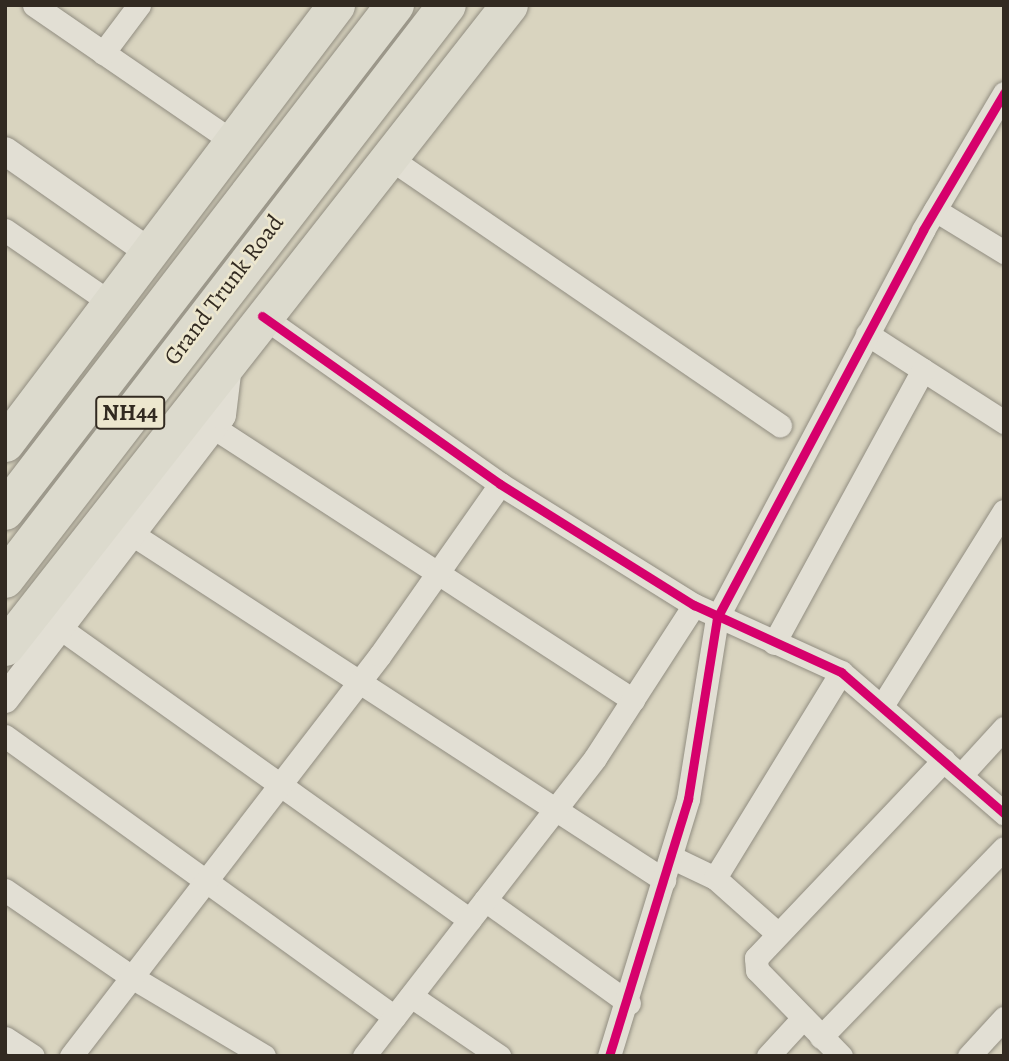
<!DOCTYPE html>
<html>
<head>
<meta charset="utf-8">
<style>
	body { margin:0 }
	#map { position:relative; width:1009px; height:1061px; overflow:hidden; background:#d9d4bf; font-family:Alegreya,serif }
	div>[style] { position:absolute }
	.roads { filter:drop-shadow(0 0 2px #918d81) drop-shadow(0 0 2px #918d81) }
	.minor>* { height:23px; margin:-11.5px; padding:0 11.5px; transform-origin:11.5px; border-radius:11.5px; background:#e2dfd4 }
	.tertiary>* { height:28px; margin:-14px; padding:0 14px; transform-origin:14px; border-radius:14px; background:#e2dfd4 }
	.trunk>* { height:37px; margin:-18.5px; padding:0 18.5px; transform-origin:18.5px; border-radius:18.5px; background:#dcdacd }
	.motorway>* { height:38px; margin:-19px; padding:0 19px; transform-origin:19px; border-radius:19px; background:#dcdacd }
	.cycleway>* { height:9px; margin:-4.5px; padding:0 4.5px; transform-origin:4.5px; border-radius:4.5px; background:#d6006c }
	span { translate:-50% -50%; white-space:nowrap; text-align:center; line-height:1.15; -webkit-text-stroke:5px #ede7ce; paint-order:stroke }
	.shield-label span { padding:2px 5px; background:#ede7ce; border:2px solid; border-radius:5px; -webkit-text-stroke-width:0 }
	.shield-label { font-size:23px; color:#322a21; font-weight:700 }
	.street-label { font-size:24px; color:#322a21 }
	.frame { position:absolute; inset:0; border:7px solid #322a21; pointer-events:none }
</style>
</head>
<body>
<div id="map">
	<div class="roads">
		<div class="minor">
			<i style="left:34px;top:5px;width:242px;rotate:34.5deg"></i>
			<i style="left:103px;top:53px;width:60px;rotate:-53.1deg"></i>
			<i style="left:388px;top:157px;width:475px;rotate:34.4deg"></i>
			<i style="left:935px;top:210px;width:81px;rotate:31.3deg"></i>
			<i style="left:5px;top:230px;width:129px;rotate:34.6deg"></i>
			<i style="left:262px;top:316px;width:291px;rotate:35.2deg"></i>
			<i style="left:500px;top:484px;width:229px;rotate:32deg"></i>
			<i style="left:694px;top:605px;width:162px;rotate:24.5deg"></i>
			<i style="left:841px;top:672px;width:216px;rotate:40.9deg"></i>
			<i style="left:867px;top:334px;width:163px;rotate:32.7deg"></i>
			<i style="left:213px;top:427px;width:501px;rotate:33.02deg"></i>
			<i style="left:132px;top:534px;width:635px;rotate:33.04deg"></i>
			<i style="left:60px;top:628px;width:503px;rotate:35.46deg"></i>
			<i style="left:774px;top:643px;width:311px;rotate:-61.4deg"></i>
			<i style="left:882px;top:706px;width:230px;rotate:-58deg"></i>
			<i style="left:5px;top:736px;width:480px;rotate:35.8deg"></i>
			<i style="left:961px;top:775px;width:64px;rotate:-47.5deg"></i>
			<i style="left:671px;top:857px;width:49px;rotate:25.5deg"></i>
			<i style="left:715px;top:878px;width:83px;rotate:41.6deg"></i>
			<i style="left:715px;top:878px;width:241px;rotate:-58.5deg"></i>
			<i style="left:5px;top:890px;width:152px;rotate:34.5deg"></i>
			<i style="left:130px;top:976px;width:156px;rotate:30.8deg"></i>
			<i style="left:485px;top:900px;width:177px;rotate:35.6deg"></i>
			<i style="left:411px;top:996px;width:107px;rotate:34.3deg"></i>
			<i style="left:821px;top:1037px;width:263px;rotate:-45.9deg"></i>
			<i style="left:5px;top:1038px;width:33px;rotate:33deg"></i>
			<i style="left:71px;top:1056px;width:506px;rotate:-52.38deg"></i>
			<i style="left:380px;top:655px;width:209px;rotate:-54.9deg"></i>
			<i style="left:364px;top:1056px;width:377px;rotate:-52.2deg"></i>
			<i style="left:595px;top:758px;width:182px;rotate:-57.1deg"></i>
			<i style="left:609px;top:1056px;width:269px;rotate:-72.9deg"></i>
			<i style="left:688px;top:799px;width:183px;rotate:-80.9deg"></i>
			<i style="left:717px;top:618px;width:439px;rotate:-62deg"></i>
			<i style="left:923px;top:230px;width:159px;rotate:-59.4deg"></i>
			<i style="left:768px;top:1056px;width:52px;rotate:-47.4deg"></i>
			<i style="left:841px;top:1056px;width:120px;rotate:-134.3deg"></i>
			<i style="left:757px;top:970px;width:12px;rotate:-95deg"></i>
			<i style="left:756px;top:958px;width:273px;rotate:-46.5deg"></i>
			<i style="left:969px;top:1056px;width:52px;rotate:-47.4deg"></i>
		</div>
		<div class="tertiary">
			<i style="left:5px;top:151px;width:176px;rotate:35deg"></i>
			<i style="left:5px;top:699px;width:357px;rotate:-52.6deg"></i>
			<i style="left:222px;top:415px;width:58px;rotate:-83.1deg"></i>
		</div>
		<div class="trunk">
			<i style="left:5px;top:443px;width:549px;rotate:-52.92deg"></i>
			<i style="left:5px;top:647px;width:816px;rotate:-51.87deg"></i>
		</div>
		<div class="motorway">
			<i style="left:5px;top:511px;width:639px;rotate:-52.38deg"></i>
			<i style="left:5px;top:579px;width:724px;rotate:-52.4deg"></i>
		</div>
	</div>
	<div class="cycleway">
		<i style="left:262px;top:316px;width:291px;rotate:35.2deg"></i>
		<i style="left:500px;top:484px;width:229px;rotate:32deg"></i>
		<i style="left:694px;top:605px;width:162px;rotate:24.5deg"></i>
		<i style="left:841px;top:672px;width:216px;rotate:40.9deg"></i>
		<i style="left:609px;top:1056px;width:269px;rotate:-72.9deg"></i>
		<i style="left:688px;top:799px;width:183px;rotate:-80.9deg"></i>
		<i style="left:717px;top:618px;width:439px;rotate:-62deg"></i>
		<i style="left:923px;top:230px;width:159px;rotate:-59.4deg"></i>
	</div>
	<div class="shield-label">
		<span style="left:130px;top:413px">NH44</span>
	</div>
	<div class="street-label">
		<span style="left:224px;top:290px;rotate:-53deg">Grand Trunk Road</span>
	</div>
	<div class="frame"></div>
</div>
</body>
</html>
